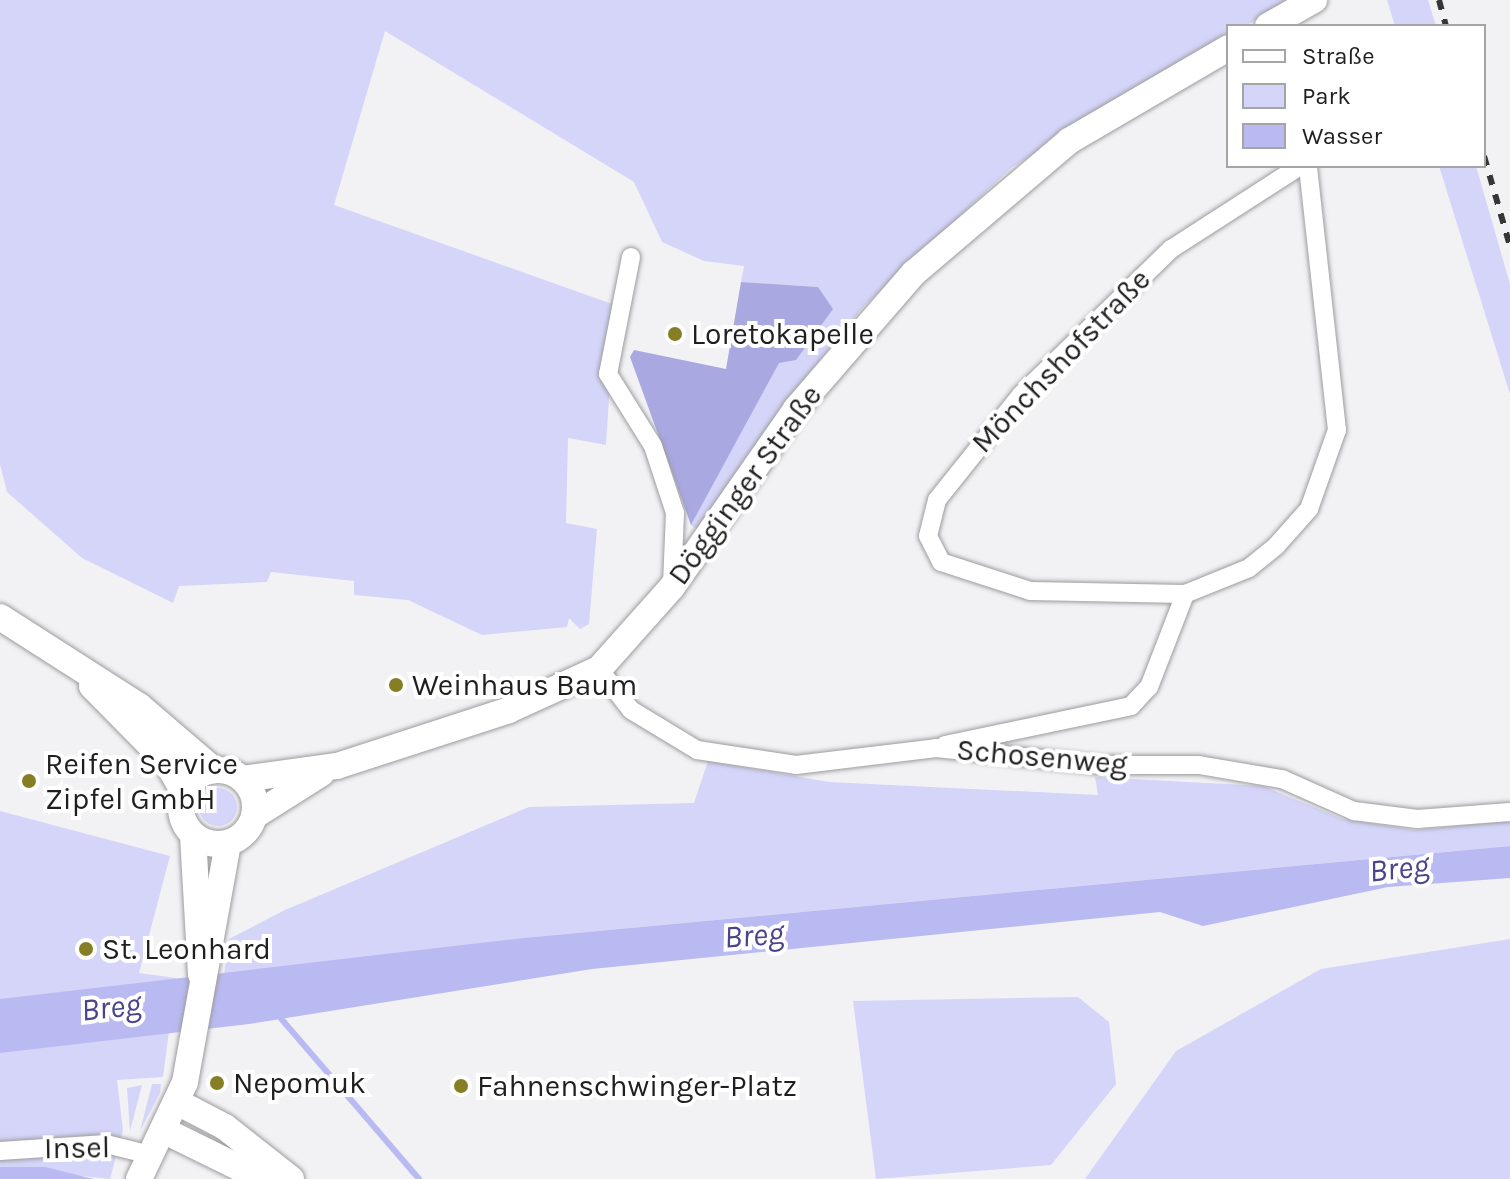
<!DOCTYPE html>
<html>
<head>
<meta charset="utf-8">
<style>
	body { margin:0 }
	#map { position:relative; width:1510px; height:1179px; overflow:hidden; background:#f2f2f5; font-family:Karla,sans-serif }
	div>[style] { position:absolute }
	.green>* { inset:0; background:#d4d5f9 }
	.round { border-radius:50% }
	.forest>* { inset:0; background:#a9a8e1 }
	.water>* { inset:0; background:#babaf3 }
	.stream>* { height:6px; margin:-3px; padding:0 3px; transform-origin:3px; border-radius:3px; background:#babaf3 }
	.roads { filter:drop-shadow(0 0 2px #9c9c9f) drop-shadow(0 0 2px #9c9c9f) }
	.street>* { height:18px; margin:-9px; padding:0 9px; transform-origin:9px; border-radius:9px; background:#fff }
	.secondary>* { height:26px; margin:-13px; padding:0 13px; transform-origin:13px; border-radius:13px; background:#fff }
	.secondary>.ring { margin:-13px; padding:0; box-sizing:content-box; background:none; border:26px solid #fff; border-radius:50% }
	.rail>* { height:6px; margin-top:-3px; transform-origin:0; background:repeating-linear-gradient(90deg,#363637 0 10px,transparent 0 20px) }
	.dots>* { width:22px; height:22px; translate:-50% -50%; box-sizing:border-box; border:4px solid #fff; border-radius:50% }
	span { translate:-50% -50%; white-space:nowrap; text-align:center; line-height:1.15; -webkit-text-stroke:8px #fff; paint-order:stroke }
	.poi-label { font-size:30px; color:#1f1f20 }
	.left { translate:0 -50%; text-align:left }
	.street-label { font-size:30px; color:#1f1f20 }
	.water-label { font-size:32px; color:#4a458a; font-style:italic }
	.legend { position:absolute; left:1226px; top:24px; width:260px; height:144px; box-sizing:border-box; background:#fff; border:2px solid #a5a5a6; margin:0; padding:10px 14px; list-style:none; font-size:24px; color:#1f1f20 }
	.legend li { display:flex; align-items:center; gap:16px; height:40px }
	.legend b { width:40px; border:2px solid #a5a5a6 }
</style>
</head>
<body>
<div id="map">
	<div class="green">
		<i style="clip-path:polygon(0 0,1293px 0,1245px 26px,1228px 26px,1228px 36px,1011px 168px,865px 305px,787px 400px,698px 530px,691px 525px,818px 287px,741px 282px,744px 266px,704px 261px,662px 242px,634px 182px,385px 31px,334px 205px,615px 305px,606px 445px,568px 438px,566px 523px,597px 529px,589px 624px,580px 629px,569px 618px,567px 627px,482px 635px,408px 600px,354px 595px,354px 581px,271px 572px,267px 582px,179px 586px,173px 603px,82px 558px,7px 492px,0 464px)"></i>
		<i style="clip-path:polygon(1387px 0,1428px 0,1436px 26px,1395px 26px)"></i>
		<i style="clip-path:polygon(1439px 166px,1476px 166px,1510px 284px,1510px 394px)"></i>
		<i style="clip-path:polygon(708px 761px,829px 782px,1098px 795px,1095px 777px,1263px 786px,1343px 819px,1414px 830px,1510px 821px,1510px 846px,523px 938px,224px 976px,229px 939px,285px 910px,529px 807px,694px 803px)"></i>
		<i class="round" style="left:199px;top:788px;width:38px;height:38px"></i>
		<i style="clip-path:polygon(0 811px,170px 856px,139px 973px,176px 978px,163px 1077px,117px 1080px,123px 1130px,110px 1179px,0 1167px)"></i>
		<i style="clip-path:polygon(1510px 939px,1510px 1179px,1085px 1179px,1176px 1051px,1321px 969px)"></i>
		<i style="clip-path:polygon(1078px 997px,1109px 1022px,1116px 1084px,1051px 1165px,876px 1179px,853px 1001px)"></i>
		<i style="clip-path:polygon(152px 1084px,161px 1084px,160px 1093px,140px 1131px)"></i>
		<i style="clip-path:polygon(142px 1085px,130px 1131px,127px 1088px)"></i>
	</div>
	<div class="forest">
		<i style="clip-path:polygon(741px 282px,818px 287px,833px 309px,796px 360px,779px 363px,691px 525px,630px 357px,634px 350px,726px 369px)"></i>
	</div>
	<div class="water">
		<i style="clip-path:polygon(1510px 846px,1510px 878px,1388px 887px,1203px 926px,1160px 912px,592px 969px,249px 1024px,0 1053px,0 999px,523px 938px)"></i>
		<i style="clip-path:polygon(0 1167px,45px 1167px,94px 1179px,0 1179px)"></i>
	</div>
	<div class="stream">
		<i style="left:278px;top:1015px;width:216px;rotate:49.3deg"></i>
	</div>
	<div class="roads">
		<div class="street">
			<i style="left:1300px;top:166px;width:153px;rotate:147.2deg"></i>
			<i style="left:1171px;top:249px;width:209px;rotate:135.8deg"></i>
			<i style="left:1021px;top:395px;width:134px;rotate:128.7deg"></i>
			<i style="left:937px;top:500px;width:37px;rotate:104deg"></i>
			<i style="left:928px;top:536px;width:29px;rotate:63deg"></i>
			<i style="left:941px;top:562px;width:94px;rotate:18deg"></i>
			<i style="left:1030px;top:591px;width:155px;rotate:1.1deg"></i>
			<i style="left:1185px;top:594px;width:69px;rotate:-22.1deg"></i>
			<i style="left:1249px;top:568px;width:35px;rotate:-39deg"></i>
			<i style="left:1276px;top:546px;width:50px;rotate:-48.3deg"></i>
			<i style="left:1309px;top:509px;width:84px;rotate:-70.5deg"></i>
			<i style="left:1337px;top:430px;width:266px;rotate:-96.3deg"></i>
			<i style="left:631px;top:257px;width:119px;rotate:101.1deg"></i>
			<i style="left:608px;top:374px;width:85px;rotate:58deg"></i>
			<i style="left:653px;top:446px;width:71px;rotate:71.8deg"></i>
			<i style="left:675px;top:513px;width:72px;rotate:92.4deg"></i>
			<i style="left:599px;top:669px;width:52px;rotate:52deg"></i>
			<i style="left:631px;top:710px;width:77px;rotate:31.2deg"></i>
			<i style="left:697px;top:750px;width:100px;rotate:8.6deg"></i>
			<i style="left:796px;top:765px;width:141px;rotate:-6.9deg"></i>
			<i style="left:936px;top:748px;width:165px;rotate:5.9deg"></i>
			<i style="left:1100px;top:765px;width:99px"></i>
			<i style="left:1199px;top:765px;width:84px;rotate:9.6deg"></i>
			<i style="left:1282px;top:779px;width:79px;rotate:24deg"></i>
			<i style="left:1354px;top:811px;width:64px;rotate:7.2deg"></i>
			<i style="left:1417px;top:819px;width:93px;rotate:-4.3deg"></i>
			<i style="left:945px;top:745px;width:190px;rotate:-11.8deg"></i>
			<i style="left:1131px;top:706px;width:26px;rotate:-47deg"></i>
			<i style="left:1149px;top:687px;width:100px;rotate:-68.8deg"></i>
			<i style="left:0;top:1151px;width:106px;rotate:-3.8deg"></i>
			<i style="left:106px;top:1144px;width:49px;rotate:14deg"></i>
		</div>
		<div class="secondary">
			<i style="left:1268px;top:26px;width:53px;rotate:-29.5deg"></i>
			<i style="left:0;top:617px;width:165px;rotate:32.6deg"></i>
			<i style="left:139px;top:706px;width:99px;rotate:40.5deg"></i>
			<i style="left:92px;top:686px;width:105px;rotate:45.4deg"></i>
			<i style="left:166px;top:761px;width:36px;rotate:60deg"></i>
			<i class="ring" style="left:181px;top:770px;width:48px;height:48px"></i>
			<i style="left:243px;top:779px;width:95px;rotate:-7.9deg"></i>
			<i style="left:337px;top:766px;width:181px;rotate:-18deg"></i>
			<i style="left:509px;top:710px;width:99px;rotate:-24.5deg"></i>
			<i style="left:599px;top:669px;width:110px;rotate:-48.3deg"></i>
			<i style="left:672px;top:587px;width:217px;rotate:-55.1deg"></i>
			<i style="left:796px;top:409px;width:180px;rotate:-49.1deg"></i>
			<i style="left:914px;top:273px;width:204px;rotate:-40.4deg"></i>
			<i style="left:1069px;top:141px;width:184px;rotate:-30.3deg"></i>
			<i style="left:254px;top:816px;width:80px;rotate:-32.3deg"></i>
			<i style="left:193px;top:836px;width:139px;rotate:86.7deg"></i>
			<i style="left:179px;top:1103px;width:52px;rotate:27.6deg"></i>
			<i style="left:225px;top:1127px;width:84px;rotate:38.2deg"></i>
			<i style="left:167px;top:1132px;width:106px;rotate:26.3deg"></i>
			<i style="left:139px;top:1179px;width:107px;rotate:-64.6deg"></i>
			<i style="left:185px;top:1082px;width:242px;rotate:-79.8deg"></i>
		</div>
	</div>
	<div class="rail">
		<i style="left:1439px;top:0;width:27px;rotate:75deg"></i>
		<i style="left:1484px;top:156px;width:94px;rotate:73.9deg"></i>
	</div>
	<div class="dots">
		<i style="left:675px;top:334px;background:#867e25"></i>
		<i style="left:396px;top:685px;background:#867e25"></i>
		<i style="left:29px;top:781px;background:#867e25"></i>
		<i style="left:86px;top:949px;background:#867e25"></i>
		<i style="left:217px;top:1083px;background:#867e25"></i>
		<i style="left:461px;top:1086px;background:#867e25"></i>
	</div>
	<div class="poi-label">
		<span class="left" style="left:691px;top:334px">Loretokapelle</span>
		<span class="left" style="left:412px;top:685px">Weinhaus Baum</span>
		<span class="left" style="left:45px;top:781px">Reifen Service<br>Zipfel GmbH</span>
		<span class="left" style="left:102px;top:949px">St. Leonhard</span>
		<span class="left" style="left:233px;top:1083px">Nepomuk</span>
		<span class="left" style="left:477px;top:1086px">Fahnenschwinger-Platz</span>
	</div>
	<div class="street-label">
		<span style="left:1061px;top:361px;rotate:-46deg">Mönchshofstraße</span>
		<span style="left:745px;top:485px;rotate:-54deg">Dögginger Straße</span>
		<span style="left:1042px;top:757px;rotate:5deg">Schosenweg</span>
		<span style="left:77px;top:1148px;rotate:-1deg">Insel</span>
	</div>
	<div class="water-label">
		<span style="left:1399px;top:869px;rotate:-6deg">Breg</span>
		<span style="left:754px;top:936px;rotate:-4deg">Breg</span>
		<span style="left:111px;top:1008px;rotate:-6deg">Breg</span>
	</div>
	<ul class="legend">
	<li><b style="height:10px;background:#fff"></b>Straße</li>
	<li><b style="height:22px;background:#d4d5f9"></b>Park</li>
	<li><b style="height:22px;background:#babaf3"></b>Wasser</li>
	</ul>
</div>
</body>
</html>
